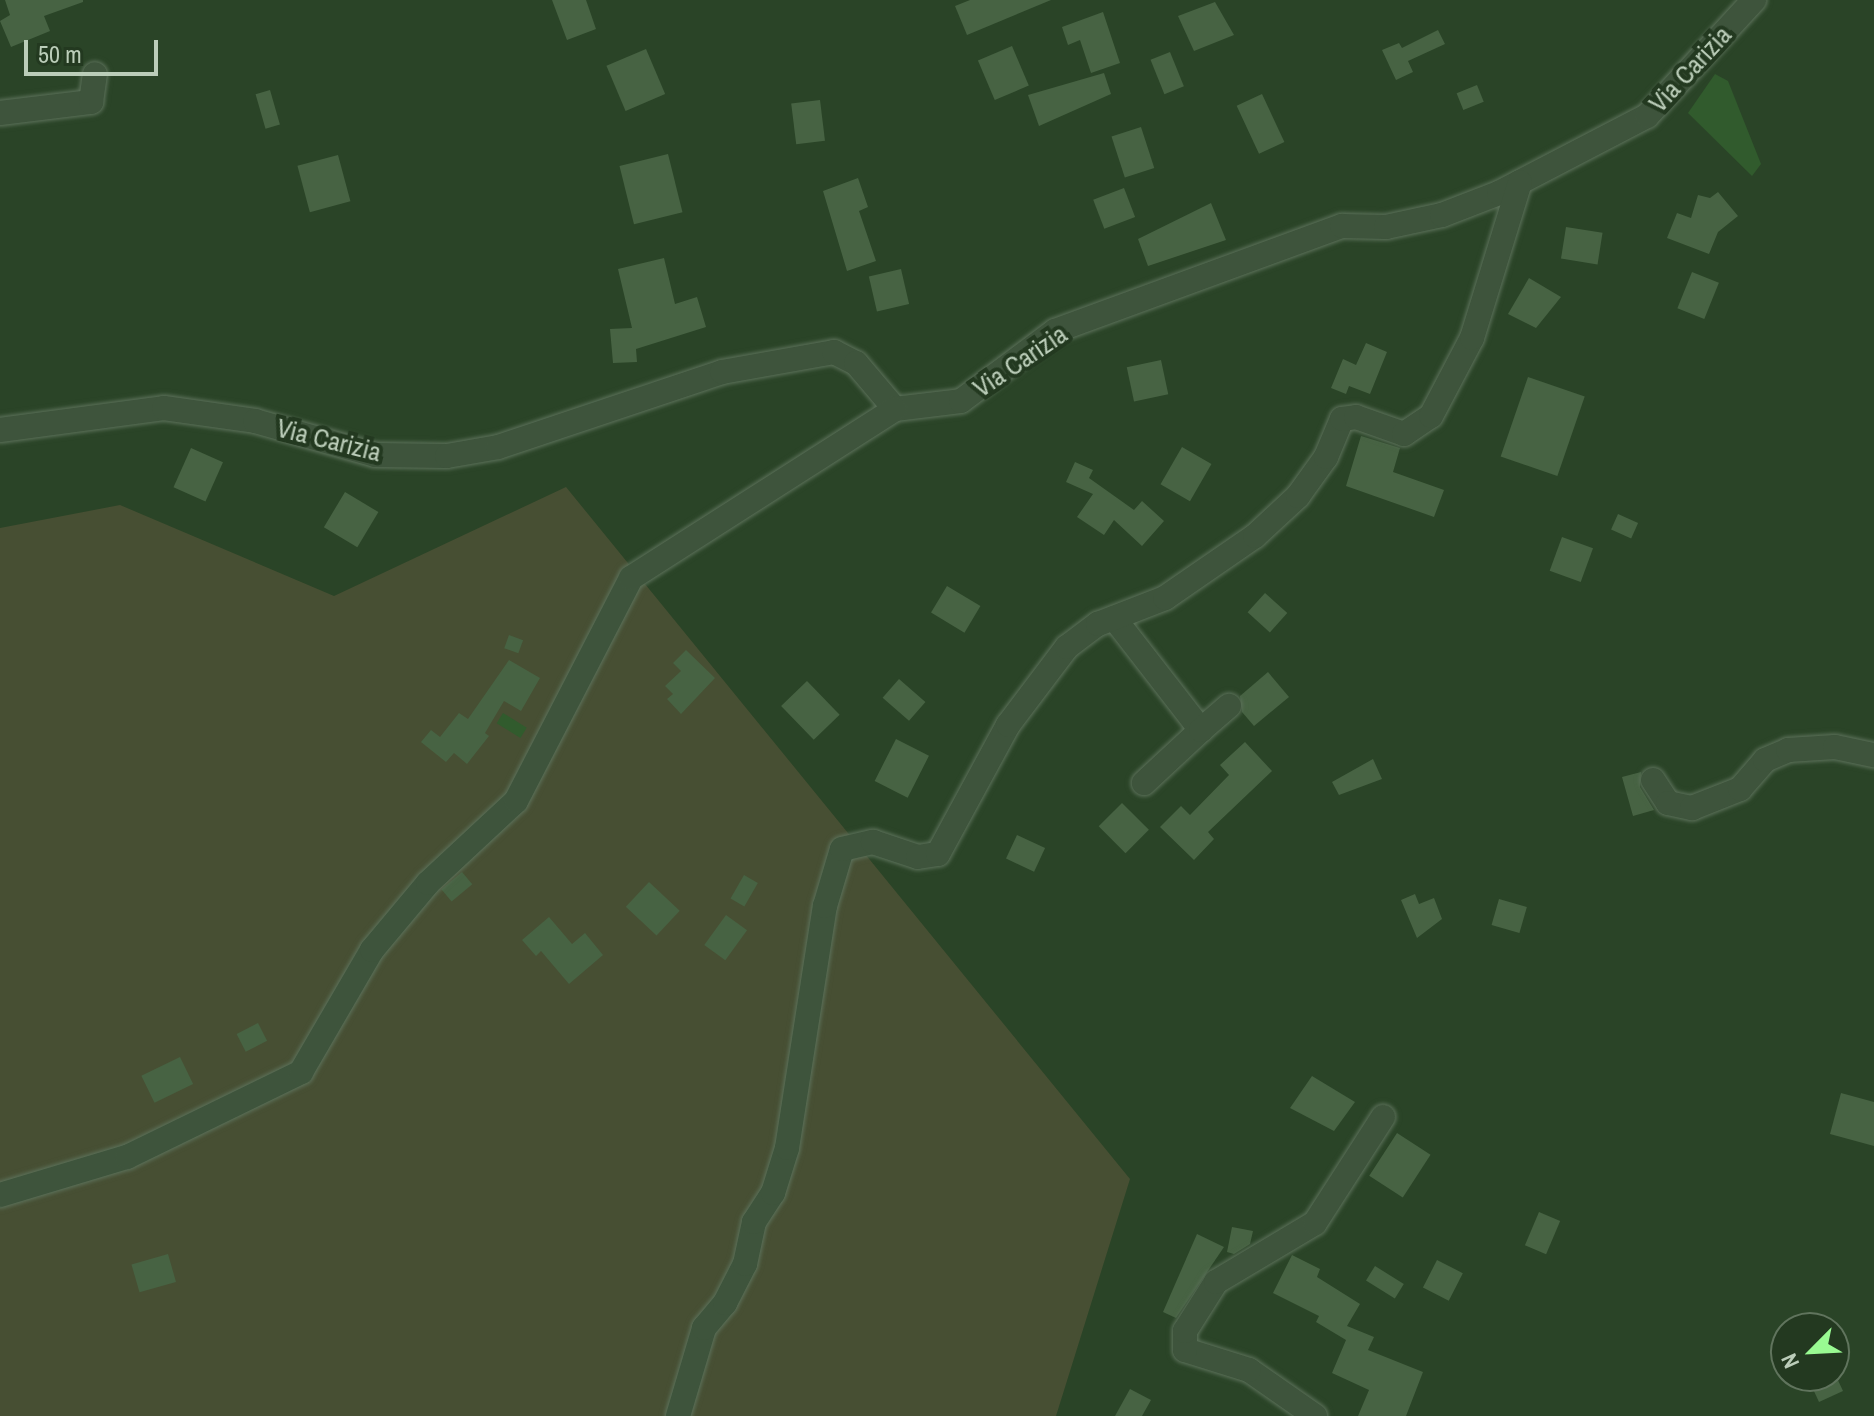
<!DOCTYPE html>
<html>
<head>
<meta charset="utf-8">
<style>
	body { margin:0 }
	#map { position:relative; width:1874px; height:1416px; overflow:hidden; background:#2a4427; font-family:"Archivo Narrow",sans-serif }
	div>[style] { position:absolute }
	.green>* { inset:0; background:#474f33 }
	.water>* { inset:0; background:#315b2d; transform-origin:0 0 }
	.building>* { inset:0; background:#476343; transform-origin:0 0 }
	.roads { filter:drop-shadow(0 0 2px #5c715a) drop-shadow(0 0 2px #5c715a) }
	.minor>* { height:24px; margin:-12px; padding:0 12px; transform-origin:12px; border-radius:12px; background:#3e543c }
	span { translate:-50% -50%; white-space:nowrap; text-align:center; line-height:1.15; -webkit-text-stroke:8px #233920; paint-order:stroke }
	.street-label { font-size:26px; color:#bbcdb9 }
	.north { position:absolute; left:1770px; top:1312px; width:80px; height:80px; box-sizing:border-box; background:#233920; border:2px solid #60745d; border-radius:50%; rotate:246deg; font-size:22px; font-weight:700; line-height:32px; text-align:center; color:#bbcdb9 }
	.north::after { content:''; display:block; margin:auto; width:28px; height:36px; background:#99fa92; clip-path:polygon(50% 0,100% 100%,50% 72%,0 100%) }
	.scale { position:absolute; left:24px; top:40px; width:134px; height:36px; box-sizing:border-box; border:4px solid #bbcdb9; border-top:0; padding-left:10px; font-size:24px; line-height:28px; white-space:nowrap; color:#bbcdb9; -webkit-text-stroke:6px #233920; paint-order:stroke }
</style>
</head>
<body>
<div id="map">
	<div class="green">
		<i style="clip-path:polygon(566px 487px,1130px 1179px,1056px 1416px,0 1416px,0 528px,120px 505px,334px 596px)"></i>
	</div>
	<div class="water">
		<i style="clip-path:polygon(1715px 74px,1728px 81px,1761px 164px,1752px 176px,1688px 113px)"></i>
		<i style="left:503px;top:713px;width:28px;height:12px;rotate:32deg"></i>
	</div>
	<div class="building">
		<i style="clip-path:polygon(5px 0,83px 0,83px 2px,44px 16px,50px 31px,11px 47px,0 21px,10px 15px)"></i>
		<i style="clip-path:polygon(552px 0,586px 0,596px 29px,567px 40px)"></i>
		<i style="clip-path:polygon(970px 0,1051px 0,967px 35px,955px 6px)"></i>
		<i style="clip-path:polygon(1215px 2px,1234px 35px,1194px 51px,1178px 16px)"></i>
		<i style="clip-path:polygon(1103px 12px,1120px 63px,1091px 73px,1080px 40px,1068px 45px,1062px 27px)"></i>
		<i style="clip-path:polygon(1438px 30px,1445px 44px,1408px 61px,1413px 72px,1396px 80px,1382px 50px,1399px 43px,1402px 48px)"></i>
		<i style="left:1012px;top:46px;width:43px;height:37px;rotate:67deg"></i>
		<i style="left:646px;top:49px;width:49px;height:43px;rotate:67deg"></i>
		<i style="left:1170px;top:52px;width:37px;height:21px;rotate:68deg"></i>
		<i style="clip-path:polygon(1104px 73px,1111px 94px,1039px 126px,1028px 95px)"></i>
		<i style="left:1477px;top:85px;width:18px;height:22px;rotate:68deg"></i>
		<i style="left:270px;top:90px;width:36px;height:15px;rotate:74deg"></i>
		<i style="left:1262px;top:94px;width:53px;height:28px;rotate:65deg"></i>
		<i style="left:820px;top:100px;width:41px;height:29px;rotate:83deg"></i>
		<i style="left:1141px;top:127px;width:43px;height:31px;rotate:72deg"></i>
		<i style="left:668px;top:154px;width:60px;height:50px;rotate:76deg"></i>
		<i style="left:338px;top:155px;width:48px;height:42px;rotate:75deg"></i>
		<i style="clip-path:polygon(858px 178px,868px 207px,859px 211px,876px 261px,847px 271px,823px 191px)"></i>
		<i style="left:1124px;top:188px;width:31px;height:33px;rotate:69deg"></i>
		<i style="clip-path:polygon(1718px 192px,1738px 216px,1718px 232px,1709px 254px,1667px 238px,1677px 213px,1691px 218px,1698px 195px,1710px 198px)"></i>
		<i style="clip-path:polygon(1211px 203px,1226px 240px,1148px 266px,1138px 239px)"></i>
		<i style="left:1566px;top:227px;width:37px;height:32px;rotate:9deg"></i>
		<i style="clip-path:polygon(664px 258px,675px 304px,697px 297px,706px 327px,636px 349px,637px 362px,613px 363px,610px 329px,632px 328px,618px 269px)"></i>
		<i style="left:901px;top:269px;width:36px;height:33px;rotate:77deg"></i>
		<i style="left:1692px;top:272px;width:29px;height:39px;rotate:22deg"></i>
		<i style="clip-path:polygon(1529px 278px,1561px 297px,1536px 328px,1508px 314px)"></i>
		<i style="clip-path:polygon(1366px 343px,1387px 352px,1370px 394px,1349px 386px,1346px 394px,1331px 388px,1343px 359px,1356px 365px)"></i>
		<i style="left:1161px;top:360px;width:35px;height:35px;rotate:78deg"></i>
		<i style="left:1528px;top:377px;width:60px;height:84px;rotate:19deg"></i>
		<i style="clip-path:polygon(1361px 436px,1400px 448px,1393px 472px,1444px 490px,1434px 517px,1346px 486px)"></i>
		<i style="left:1182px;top:447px;width:34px;height:43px;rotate:30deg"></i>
		<i style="left:191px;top:448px;width:35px;height:43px;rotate:24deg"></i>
		<i style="clip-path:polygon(1075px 462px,1093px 470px,1089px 478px,1134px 510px,1142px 501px,1164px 521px,1142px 546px,1114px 520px,1104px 535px,1077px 517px,1093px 494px,1066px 482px)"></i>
		<i style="left:345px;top:492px;width:39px;height:41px;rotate:31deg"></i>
		<i style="left:1618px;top:514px;width:22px;height:17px;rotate:24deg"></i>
		<i style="left:1562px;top:537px;width:33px;height:36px;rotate:20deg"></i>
		<i style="left:947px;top:586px;width:39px;height:31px;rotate:31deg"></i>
		<i style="left:1265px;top:593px;width:30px;height:26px;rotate:42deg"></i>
		<i style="left:509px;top:635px;width:15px;height:14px;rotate:20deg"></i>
		<i style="clip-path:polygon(686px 650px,715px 678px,681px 714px,667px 699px,673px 694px,665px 686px,681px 671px,673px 663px)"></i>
		<i style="clip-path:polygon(509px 660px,540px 678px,521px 711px,504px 701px,485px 733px,489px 736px,467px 764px,454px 753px,446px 762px,421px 742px,431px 730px,440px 737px,459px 713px,468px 719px)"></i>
		<i style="clip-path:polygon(1268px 672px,1289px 697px,1254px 726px,1242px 712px,1240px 696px)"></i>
		<i style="left:899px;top:679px;width:35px;height:25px;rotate:41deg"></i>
		<i style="left:807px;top:681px;width:47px;height:36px;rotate:46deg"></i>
		<i style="left:896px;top:739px;width:37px;height:47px;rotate:27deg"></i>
		<i style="clip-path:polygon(1245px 742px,1272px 771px,1208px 832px,1214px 839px,1194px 860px,1160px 827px,1181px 806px,1190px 815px,1229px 775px,1220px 765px)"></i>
		<i style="clip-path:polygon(1373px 759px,1382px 779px,1339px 795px,1332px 782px)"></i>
		<i style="clip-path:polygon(1641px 772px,1640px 787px,1654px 810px,1633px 816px,1622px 777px)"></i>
		<i style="left:1122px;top:803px;width:38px;height:33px;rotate:45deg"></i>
		<i style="left:1017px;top:835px;width:31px;height:26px;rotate:25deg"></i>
		<i style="left:462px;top:872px;width:16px;height:27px;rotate:50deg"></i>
		<i style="left:744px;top:875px;width:16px;height:27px;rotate:30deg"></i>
		<i style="left:649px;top:882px;width:42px;height:34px;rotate:43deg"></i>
		<i style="clip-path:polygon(1415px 894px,1419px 904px,1434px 898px,1442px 919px,1417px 938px,1401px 900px)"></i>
		<i style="left:1499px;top:899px;width:29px;height:27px;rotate:16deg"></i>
		<i style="left:726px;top:915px;width:26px;height:37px;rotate:36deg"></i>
		<i style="clip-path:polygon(549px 917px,572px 944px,585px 933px,603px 955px,569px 984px,541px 951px,536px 956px,522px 940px)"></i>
		<i style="left:258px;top:1023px;width:20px;height:24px;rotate:63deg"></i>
		<i style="left:180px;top:1057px;width:30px;height:43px;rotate:64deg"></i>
		<i style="clip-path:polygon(1312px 1076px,1355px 1102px,1334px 1131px,1290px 1108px)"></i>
		<i style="clip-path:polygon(1841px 1093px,1874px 1102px,1874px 1146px,1830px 1134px)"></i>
		<i style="left:1397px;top:1133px;width:40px;height:51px;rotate:33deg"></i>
		<i style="left:1539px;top:1212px;width:23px;height:36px;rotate:23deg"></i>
		<i style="clip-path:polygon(1232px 1227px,1253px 1231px,1250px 1244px,1234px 1254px,1227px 1252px)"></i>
		<i style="clip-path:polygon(1197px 1234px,1224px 1247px,1176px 1318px,1163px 1312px)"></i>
		<i style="left:168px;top:1254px;width:29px;height:38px;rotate:74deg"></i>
		<i style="clip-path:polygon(1292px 1255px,1320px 1269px,1317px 1277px,1360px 1304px,1347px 1326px,1374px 1337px,1368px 1350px,1423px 1372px,1406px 1416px,1358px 1416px,1369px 1390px,1332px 1373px,1346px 1340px,1316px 1322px,1319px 1316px,1273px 1293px)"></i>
		<i style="left:1437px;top:1260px;width:29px;height:31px;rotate:27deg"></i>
		<i style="left:1375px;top:1266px;width:34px;height:17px;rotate:32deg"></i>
		<i style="clip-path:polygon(1807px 1376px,1836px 1376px,1843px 1391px,1819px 1402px)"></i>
		<i style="clip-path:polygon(1130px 1389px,1151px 1400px,1142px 1416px,1115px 1416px)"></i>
	</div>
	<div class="roads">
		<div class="minor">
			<i style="left:0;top:113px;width:92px;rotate:-6.9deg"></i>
			<i style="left:91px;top:102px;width:28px;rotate:-82deg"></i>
			<i style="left:0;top:430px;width:165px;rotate:-7.6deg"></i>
			<i style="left:164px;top:408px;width:92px;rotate:8.1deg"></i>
			<i style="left:255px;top:421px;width:125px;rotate:15.8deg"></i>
			<i style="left:375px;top:455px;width:72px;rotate:0.8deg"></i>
			<i style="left:447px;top:456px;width:52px;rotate:-10deg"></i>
			<i style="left:498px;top:447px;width:236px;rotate:-18.5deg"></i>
			<i style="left:722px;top:372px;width:114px;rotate:-10.1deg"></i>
			<i style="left:834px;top:352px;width:25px;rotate:27deg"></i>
			<i style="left:856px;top:363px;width:60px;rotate:49.7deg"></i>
			<i style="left:895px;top:409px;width:66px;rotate:-6.9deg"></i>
			<i style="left:961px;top:401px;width:117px;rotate:-36.7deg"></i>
			<i style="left:1055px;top:331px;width:306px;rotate:-20.1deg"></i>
			<i style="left:1342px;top:226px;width:44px;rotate:1.3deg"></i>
			<i style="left:1386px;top:227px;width:57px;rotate:-12.1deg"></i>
			<i style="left:1442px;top:215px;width:61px;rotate:-21.1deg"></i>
			<i style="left:1499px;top:193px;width:167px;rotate:-27.5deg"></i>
			<i style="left:1647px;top:116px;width:158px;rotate:-47.3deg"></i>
			<i style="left:1114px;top:618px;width:142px;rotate:52.2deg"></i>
			<i style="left:1201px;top:730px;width:78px;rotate:137.1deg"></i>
			<i style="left:1201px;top:730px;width:37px;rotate:-41deg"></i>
			<i style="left:1653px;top:780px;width:27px;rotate:57deg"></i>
			<i style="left:1668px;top:803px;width:25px;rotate:12deg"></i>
			<i style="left:1692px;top:808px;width:52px;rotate:-21.6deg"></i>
			<i style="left:1740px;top:789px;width:38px;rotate:-49deg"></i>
			<i style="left:1765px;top:760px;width:25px;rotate:-23deg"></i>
			<i style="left:1788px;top:750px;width:47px;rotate:-3.7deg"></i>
			<i style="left:1835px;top:747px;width:40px;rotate:12deg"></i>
			<i style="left:0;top:1195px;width:133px;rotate:-16.7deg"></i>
			<i style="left:127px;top:1157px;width:194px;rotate:-26deg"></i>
			<i style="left:301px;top:1072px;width:141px;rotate:-59.8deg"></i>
			<i style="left:372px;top:950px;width:87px;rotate:-50.1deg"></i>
			<i style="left:428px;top:883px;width:120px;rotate:-43deg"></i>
			<i style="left:516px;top:801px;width:251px;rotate:-62.7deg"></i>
			<i style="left:631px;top:578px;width:313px;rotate:-32.6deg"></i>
			<i style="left:678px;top:1416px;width:92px;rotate:-73.5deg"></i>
			<i style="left:704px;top:1328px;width:33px;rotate:-50deg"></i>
			<i style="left:725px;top:1303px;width:44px;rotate:-62.9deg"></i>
			<i style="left:745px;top:1264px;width:43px;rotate:-77.9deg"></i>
			<i style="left:754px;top:1222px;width:35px;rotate:-57deg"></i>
			<i style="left:773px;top:1193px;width:47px;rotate:-72.7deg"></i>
			<i style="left:787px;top:1148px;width:245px;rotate:-81.1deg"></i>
			<i style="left:825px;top:906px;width:59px;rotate:-73.4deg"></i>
			<i style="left:842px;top:849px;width:32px;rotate:-13deg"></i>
			<i style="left:873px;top:842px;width:47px;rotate:18.4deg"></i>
			<i style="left:918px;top:857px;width:20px;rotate:-9deg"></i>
			<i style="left:938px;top:854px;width:147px;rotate:-61.5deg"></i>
			<i style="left:1008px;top:725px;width:98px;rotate:-52.9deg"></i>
			<i style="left:1067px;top:647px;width:39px;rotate:-37deg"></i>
			<i style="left:1098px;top:624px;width:72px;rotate:-21.2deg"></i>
			<i style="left:1165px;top:598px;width:109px;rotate:-34.6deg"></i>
			<i style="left:1255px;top:536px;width:59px;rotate:-42.9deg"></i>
			<i style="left:1298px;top:496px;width:48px;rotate:-54.3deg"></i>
			<i style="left:1326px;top:457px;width:41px;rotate:-67.2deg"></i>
			<i style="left:1342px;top:419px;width:14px;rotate:-8deg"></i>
			<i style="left:1356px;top:417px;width:51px;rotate:19.5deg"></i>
			<i style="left:1404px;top:434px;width:32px;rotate:-34deg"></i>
			<i style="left:1431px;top:416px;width:88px;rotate:-62.3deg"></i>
			<i style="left:1472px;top:338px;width:163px;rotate:-72.9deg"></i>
			<i style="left:1315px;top:1416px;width:80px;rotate:-145.1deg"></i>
			<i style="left:1249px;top:1370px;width:67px;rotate:-162.6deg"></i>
			<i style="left:1185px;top:1350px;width:19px;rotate:-90deg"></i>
			<i style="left:1185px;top:1331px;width:58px;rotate:-57.7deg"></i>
			<i style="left:1216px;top:1282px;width:115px;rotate:-30.8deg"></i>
			<i style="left:1315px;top:1223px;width:126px;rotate:-57.3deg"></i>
		</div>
	</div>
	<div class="street-label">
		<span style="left:1690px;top:69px;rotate:-47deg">Via Carizia</span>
		<span style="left:1020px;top:361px;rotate:-34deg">Via Carizia</span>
		<span style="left:329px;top:440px;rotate:14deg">Via Carizia</span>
	</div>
	<div class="north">N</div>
	<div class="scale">50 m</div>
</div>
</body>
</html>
